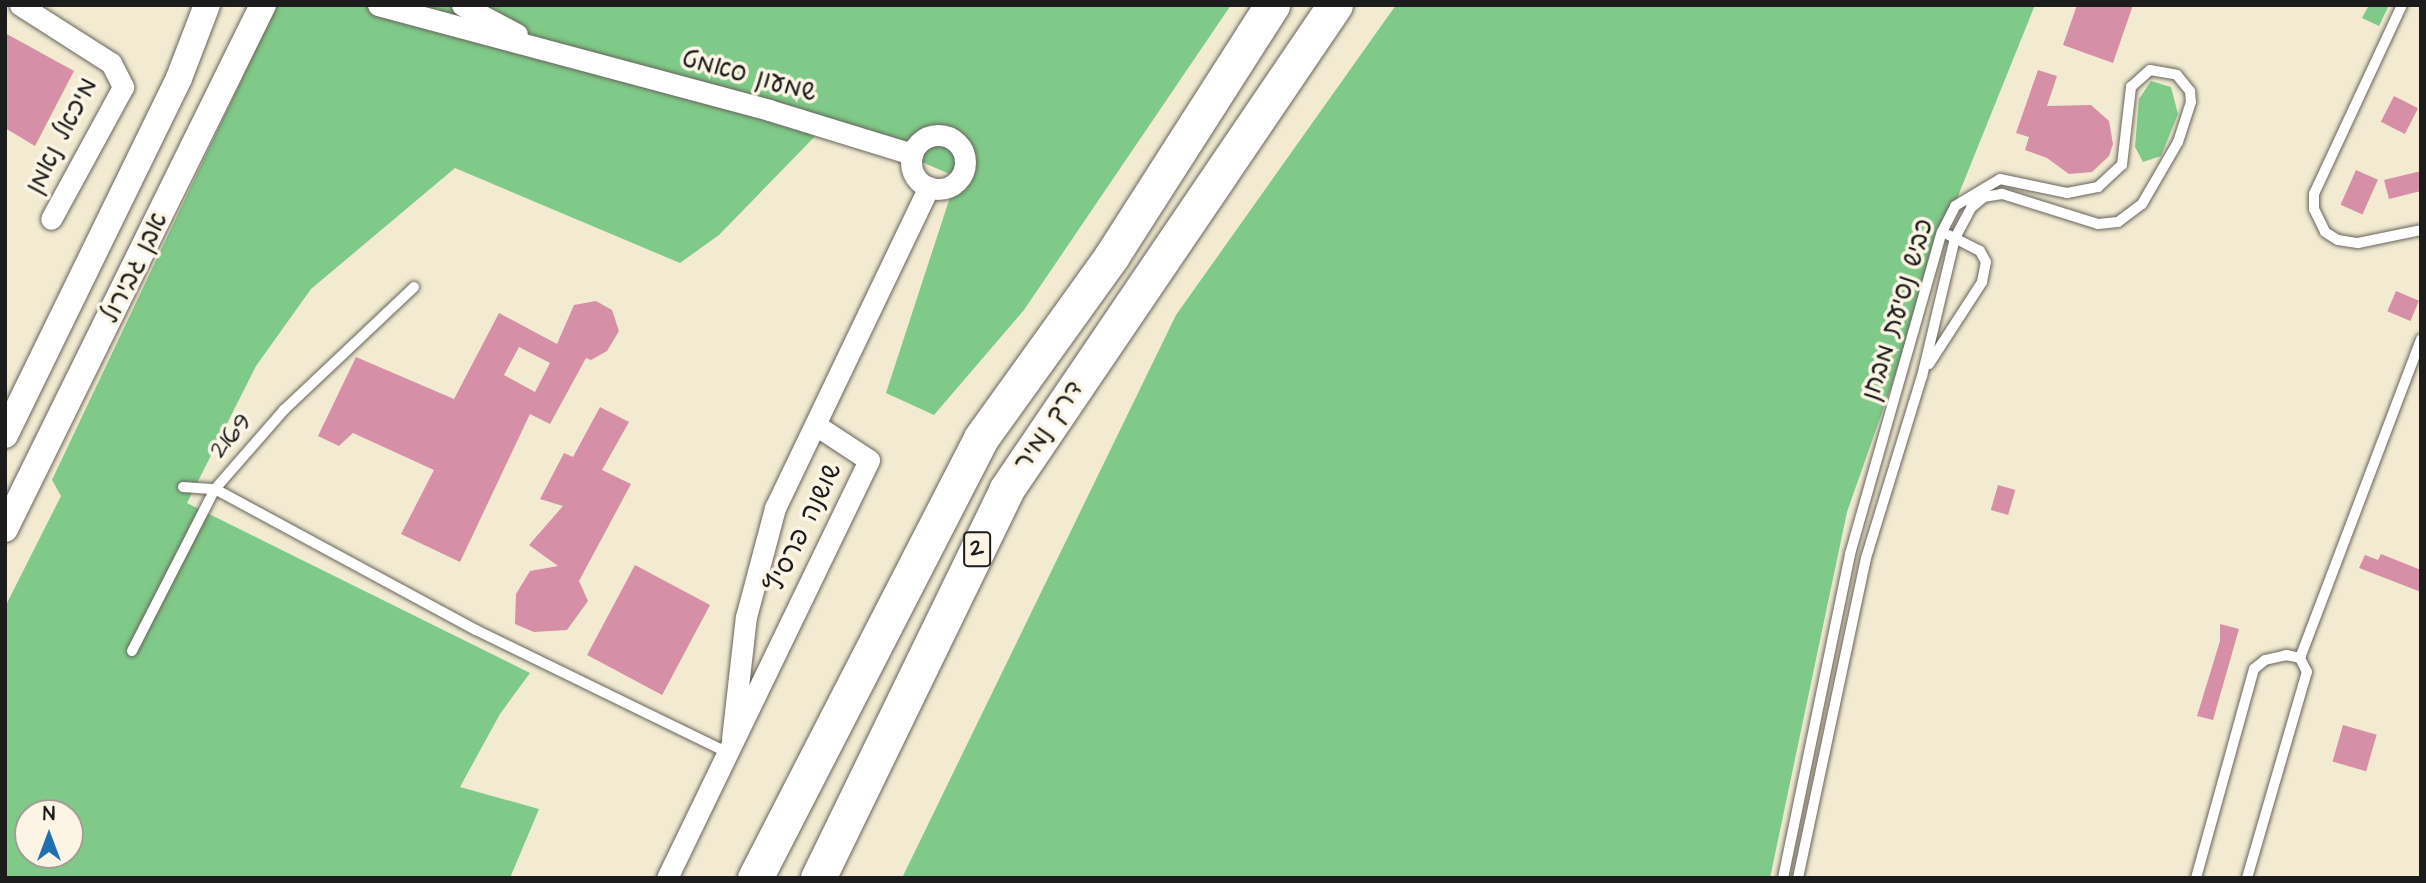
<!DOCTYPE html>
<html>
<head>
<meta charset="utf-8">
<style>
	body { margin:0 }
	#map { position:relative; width:2426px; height:883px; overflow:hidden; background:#f2ebd2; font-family:"Architects Daughter","Playpen Sans Hebrew",sans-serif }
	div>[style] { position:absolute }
	.green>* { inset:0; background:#7fca88 }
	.building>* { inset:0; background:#d58fa6; transform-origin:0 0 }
	.roads { filter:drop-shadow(0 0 2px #67645c) drop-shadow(0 0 2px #67645c) }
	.service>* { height:10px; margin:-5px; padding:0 5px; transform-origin:5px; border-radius:5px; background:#fff }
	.minor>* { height:21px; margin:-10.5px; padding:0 10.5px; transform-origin:10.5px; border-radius:10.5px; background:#fff }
	.minor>.ring { margin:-10.5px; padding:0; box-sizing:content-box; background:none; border:21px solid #fff; border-radius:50% }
	.tertiary>* { height:26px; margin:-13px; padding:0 13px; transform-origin:13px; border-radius:13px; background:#fff }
	.trunk>* { height:35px; margin:-17.5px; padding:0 17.5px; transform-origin:17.5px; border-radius:17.5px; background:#fff }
	span { translate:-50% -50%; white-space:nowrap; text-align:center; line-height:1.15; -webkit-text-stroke:7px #fcf5e5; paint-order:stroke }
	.shield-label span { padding:2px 5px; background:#fcf5e5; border:2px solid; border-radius:5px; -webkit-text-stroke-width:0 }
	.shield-label { font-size:24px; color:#1c1c1c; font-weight:700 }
	.street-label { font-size:26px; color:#1c1c1c }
	.frame { position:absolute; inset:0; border:7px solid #1c1c1c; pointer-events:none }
	.north { position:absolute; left:14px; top:799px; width:70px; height:70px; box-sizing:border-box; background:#fcf5e5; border:2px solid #a29e95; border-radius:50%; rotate:0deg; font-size:19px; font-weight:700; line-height:28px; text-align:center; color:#1c1c1c }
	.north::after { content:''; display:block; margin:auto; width:24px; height:32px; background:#1f6fb2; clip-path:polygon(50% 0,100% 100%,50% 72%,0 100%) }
</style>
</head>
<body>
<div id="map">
	<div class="green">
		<i style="clip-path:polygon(evenodd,277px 5px,1231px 5px,1024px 310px,934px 415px,886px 393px,953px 188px,952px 175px,829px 122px,719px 235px,680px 263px,455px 168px,311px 289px,256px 366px,187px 503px,530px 673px,500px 714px,460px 787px,539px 809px,510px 878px,5px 878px,5px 607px,61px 496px,52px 480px,277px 5px,28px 813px,70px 813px,70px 855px,28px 855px,28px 813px)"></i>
		<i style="clip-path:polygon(1396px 5px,2035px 5px,1960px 191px,1847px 512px,1770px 878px,902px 878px,1176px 315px)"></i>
		<i style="clip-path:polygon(2369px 5px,2389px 5px,2379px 26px,2362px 18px)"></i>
		<i style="clip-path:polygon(2151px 81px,2171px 87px,2178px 114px,2161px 156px,2143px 162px,2135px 147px,2139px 99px)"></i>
	</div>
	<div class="building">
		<i style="clip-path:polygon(2077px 5px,2133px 5px,2113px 63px,2063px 45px)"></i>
		<i style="clip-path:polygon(5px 33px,74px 71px,35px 146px,5px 128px)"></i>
		<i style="clip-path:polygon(2038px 70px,2057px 76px,2047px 106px,2091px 105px,2109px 121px,2113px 144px,2109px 156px,2092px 172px,2069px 174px,2047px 158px,2025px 150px,2029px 137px,2016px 133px)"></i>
		<i style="left:2394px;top:96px;width:27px;height:29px;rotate:27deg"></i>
		<i style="left:2356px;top:170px;width:24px;height:38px;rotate:24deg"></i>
		<i style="clip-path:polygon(2421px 171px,2421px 191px,2389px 199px,2384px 180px)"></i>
		<i style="left:2396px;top:291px;width:25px;height:22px;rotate:23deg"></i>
		<i style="clip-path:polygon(evenodd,596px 301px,612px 310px,619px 331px,607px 351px,591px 360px,586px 358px,550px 424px,530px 414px,460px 562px,401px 534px,434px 470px,353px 433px,339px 446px,318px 436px,356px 357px,454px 399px,499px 313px,557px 344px,574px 305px,596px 301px,519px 347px,550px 363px,535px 392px,504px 375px,519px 347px)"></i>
		<i style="clip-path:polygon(600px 407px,629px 422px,602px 470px,631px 484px,579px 581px,588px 601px,567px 630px,534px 632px,515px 624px,516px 594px,530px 571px,558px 566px,529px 545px,563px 506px,540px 499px,564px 453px,573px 457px)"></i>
		<i style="left:1998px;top:485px;width:18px;height:26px;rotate:16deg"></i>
		<i style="clip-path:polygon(2381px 554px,2421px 570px,2421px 592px,2359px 568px,2365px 555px,2378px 560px)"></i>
		<i style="left:635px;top:565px;width:85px;height:102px;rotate:28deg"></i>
		<i style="clip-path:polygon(2220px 624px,2239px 629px,2213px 720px,2197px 716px,2220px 641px)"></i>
		<i style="left:2343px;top:725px;width:35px;height:38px;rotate:16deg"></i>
	</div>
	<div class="roads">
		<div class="service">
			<i style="left:2402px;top:5px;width:208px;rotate:115deg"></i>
			<i style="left:2314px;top:194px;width:15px;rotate:90deg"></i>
			<i style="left:2314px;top:209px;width:25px;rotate:64deg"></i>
			<i style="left:2325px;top:232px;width:15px;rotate:32deg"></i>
			<i style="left:2338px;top:240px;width:20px;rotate:9deg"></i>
			<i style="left:2358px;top:243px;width:64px;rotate:-11.7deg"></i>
			<i style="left:1929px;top:364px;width:98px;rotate:-57.1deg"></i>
			<i style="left:1982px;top:282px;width:20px;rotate:-79deg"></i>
			<i style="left:1986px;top:262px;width:13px;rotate:-119deg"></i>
			<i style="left:1980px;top:251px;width:35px;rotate:-153deg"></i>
			<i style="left:183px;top:487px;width:32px;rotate:4deg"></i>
			<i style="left:215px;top:489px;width:297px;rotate:28.4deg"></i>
			<i style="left:476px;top:630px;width:278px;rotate:26deg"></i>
			<i style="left:132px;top:651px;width:182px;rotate:-62.9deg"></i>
			<i style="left:215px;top:489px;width:105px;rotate:-48.9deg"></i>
			<i style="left:284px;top:410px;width:179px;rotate:-43.4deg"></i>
			<i style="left:1783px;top:878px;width:331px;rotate:-78.3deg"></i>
			<i style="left:1850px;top:554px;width:335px;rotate:-74.1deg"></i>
			<i style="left:1942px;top:232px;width:29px;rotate:-63deg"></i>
			<i style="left:1955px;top:206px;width:52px;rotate:-31deg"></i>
			<i style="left:2000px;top:179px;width:68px;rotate:11.8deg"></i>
			<i style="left:2067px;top:193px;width:32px;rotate:-11deg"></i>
			<i style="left:2098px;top:187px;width:33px;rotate:-43deg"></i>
			<i style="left:2122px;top:165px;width:79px;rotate:-83.4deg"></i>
			<i style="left:2131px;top:87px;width:25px;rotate:-42deg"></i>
			<i style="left:2150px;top:70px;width:27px;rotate:10deg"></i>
			<i style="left:2177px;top:75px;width:21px;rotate:51deg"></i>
			<i style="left:2190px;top:91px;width:11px;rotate:85deg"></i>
			<i style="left:2191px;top:102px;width:42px;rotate:108deg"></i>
			<i style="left:2178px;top:142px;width:72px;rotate:120.1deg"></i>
			<i style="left:2142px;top:204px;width:30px;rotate:143deg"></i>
			<i style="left:2118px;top:222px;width:20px;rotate:174deg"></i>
			<i style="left:2098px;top:224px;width:101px;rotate:-162.6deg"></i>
			<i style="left:2002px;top:194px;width:18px;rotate:171deg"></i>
			<i style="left:1984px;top:197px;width:17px;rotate:140deg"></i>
			<i style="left:1971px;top:208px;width:34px;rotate:118deg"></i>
			<i style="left:1955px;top:238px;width:142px;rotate:103.4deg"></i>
			<i style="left:1922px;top:376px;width:190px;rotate:107.1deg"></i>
			<i style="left:1866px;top:558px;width:327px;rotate:102deg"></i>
			<i style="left:2196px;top:878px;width:217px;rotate:-74.5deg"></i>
			<i style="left:2254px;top:669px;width:14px;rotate:-39deg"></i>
			<i style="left:2265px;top:660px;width:22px;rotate:-13deg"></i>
			<i style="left:2286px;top:655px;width:14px;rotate:12deg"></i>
			<i style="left:2247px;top:878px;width:215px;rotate:-73.8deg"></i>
			<i style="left:2307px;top:672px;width:16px;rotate:-117deg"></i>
			<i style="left:2300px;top:658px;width:341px;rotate:-69.2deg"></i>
		</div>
		<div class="minor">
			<i style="left:20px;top:5px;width:108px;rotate:32.5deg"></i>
			<i style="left:111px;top:63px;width:27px;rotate:63deg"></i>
			<i style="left:123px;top:87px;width:150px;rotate:118.6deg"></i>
			<i style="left:378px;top:5px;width:405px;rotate:15deg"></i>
			<i style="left:769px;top:110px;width:150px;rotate:17.1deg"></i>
			<i style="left:462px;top:5px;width:62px;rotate:27.8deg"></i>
			<i class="ring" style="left:911px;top:135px;width:33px;height:33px"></i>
			<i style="left:732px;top:739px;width:123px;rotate:-83.5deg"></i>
			<i style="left:746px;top:617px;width:113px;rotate:-75.1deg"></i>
			<i style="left:775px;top:508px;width:356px;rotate:-64.4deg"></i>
			<i style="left:667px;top:878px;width:464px;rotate:-64.2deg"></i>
			<i style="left:869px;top:460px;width:62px;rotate:-146.8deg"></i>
		</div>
		<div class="tertiary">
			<i style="left:5px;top:435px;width:397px;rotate:-64deg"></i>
			<i style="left:179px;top:78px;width:78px;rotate:-69deg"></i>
			<i style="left:5px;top:529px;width:584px;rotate:-63.79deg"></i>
		</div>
		<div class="trunk">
			<i style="left:755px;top:878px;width:495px;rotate:-62.8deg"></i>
			<i style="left:981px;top:438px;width:223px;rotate:-54.3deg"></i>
			<i style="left:1111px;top:257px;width:299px;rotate:-57.4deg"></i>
			<i style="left:818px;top:878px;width:431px;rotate:-64.1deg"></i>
			<i style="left:1006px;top:490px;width:586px;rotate:-55.85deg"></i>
		</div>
	</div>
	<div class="shield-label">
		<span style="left:977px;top:549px">2</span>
	</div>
	<div class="street-label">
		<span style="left:749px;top:76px;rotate:15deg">שמעון סאמט</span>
		<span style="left:62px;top:136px;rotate:-63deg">מיכאל נאמן</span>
		<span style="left:135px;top:268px;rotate:-64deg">אבן גבירול</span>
		<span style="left:1898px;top:310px;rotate:-73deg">כביש נסיעת מבחן</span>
		<span style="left:1049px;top:426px;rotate:-56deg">דרך נמיר</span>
		<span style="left:231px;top:436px;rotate:-49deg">2169</span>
		<span style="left:804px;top:528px;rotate:-64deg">שושנה פרסיץ</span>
	</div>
	<div class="frame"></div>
	<div class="north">N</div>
</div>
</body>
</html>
